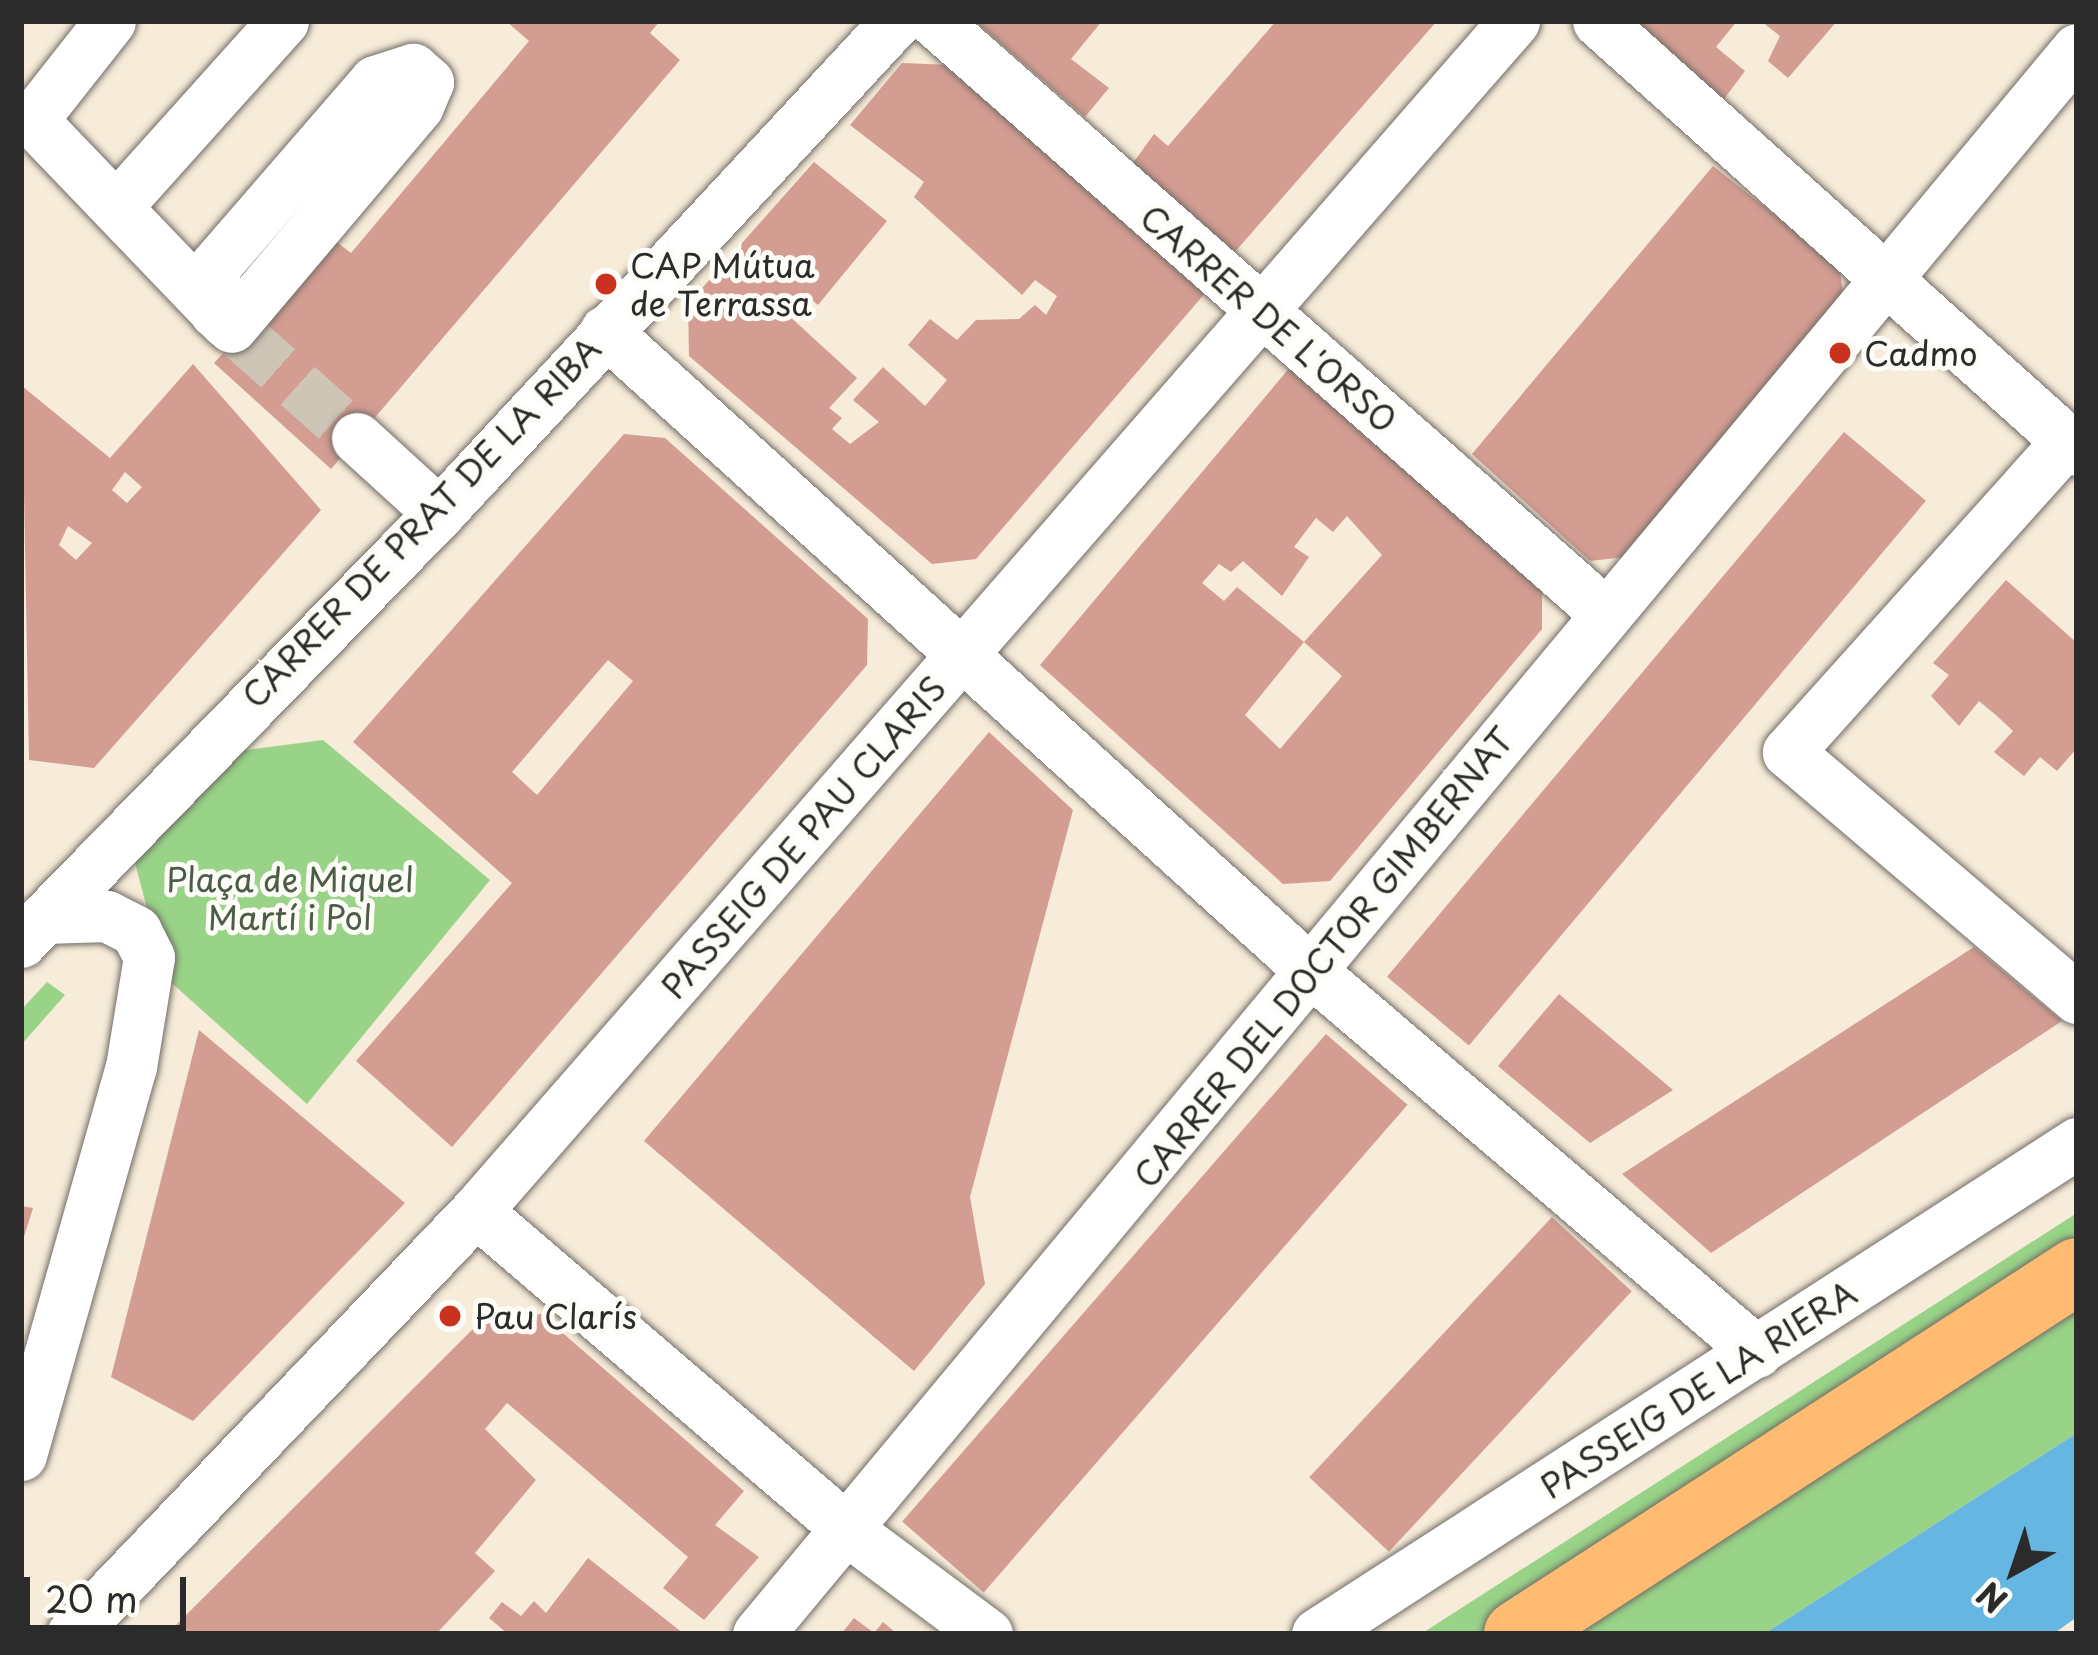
<!DOCTYPE html>
<html>
<head>
<meta charset="utf-8">
<style>
	body { margin:0 }
	#map { position:relative; width:2098px; height:1655px; overflow:hidden; background:#f7ebd9; font-family:"Playpen Sans",sans-serif }
	div>[style] { position:absolute }
	.green>* { inset:0; background:#98d387 }
	.water>* { inset:0; background:#65b7e1 }
	.building>* { inset:0; background:#d49d92; transform-origin:0 0 }
	.minor-tunnel>* { height:51px; margin-top:-25.5px; transform-origin:0; background:repeating-linear-gradient(90deg,#cec5b6 0 51px,transparent 0 77px) }
	.roads { filter:drop-shadow(0 0 3px #726e68) drop-shadow(0 0 3px #726e68) }
	.minor>* { height:51px; margin:-25.5px; padding:0 25.5px; transform-origin:25.5px; border-radius:25.5px; background:#fff }
	.major>* { height:66px; margin:-33px; padding:0 33px; transform-origin:33px; border-radius:33px; background:#febb71 }
	.dots>* { width:33px; height:33px; translate:-50% -50%; box-sizing:border-box; border:6px solid #fdfcf7; border-radius:50% }
	span { translate:-50% -50%; white-space:nowrap; text-align:center; line-height:1.15; -webkit-text-stroke:10px #fdfcf7; paint-order:stroke }
	.poi-label { font-size:33px; color:#2b2b2b }
	.left { translate:0 -50%; text-align:left }
	.street-label { font-size:33px; color:#2b2b2b }
	.park-label { font-size:33px; color:#4c5d47 }
	.frame { position:absolute; inset:0; border:24px solid #2b2b2b; pointer-events:none }
	.north { position:absolute; left:1954px; top:1511px; width:120px; height:120px; -webkit-text-stroke:9px #fdfcf7; paint-order:stroke; rotate:220deg; font-size:33px; font-weight:700; line-height:48px; text-align:center; color:#2b2b2b }
	.north::after { content:''; display:block; margin:auto; width:42px; height:54px; background:#2b2b2b; clip-path:polygon(50% 0,100% 100%,50% 72%,0 100%) }
	.scale { position:absolute; left:24px; top:1577px; width:162px; height:54px; box-sizing:border-box; border:6px solid #2b2b2b; border-top:0; padding-left:15px; font-size:36px; line-height:42px; white-space:nowrap; color:#2b2b2b; -webkit-text-stroke:9px #fdfcf7; paint-order:stroke }
</style>
</head>
<body>
<div id="map">
	<div class="green">
		<i style="clip-path:polygon(323px 740px,490px 880px,307px 1104px,165px 977px,134px 859px,230px 752px)"></i>
		<i style="clip-path:polygon(47px 982px,65px 995px,21px 1045px,21px 1010px)"></i>
		<i style="clip-path:polygon(2077px 1213px,2077px 1433px,1764px 1634px,1421px 1634px)"></i>
	</div>
	<div class="water">
		<i style="clip-path:polygon(2077px 1433px,2077px 1617px,2053px 1634px,1764px 1634px)"></i>
	</div>
	<div class="building">
		<i style="clip-path:polygon(506px 21px,660px 21px,650px 33px,680px 60px,331px 469px,214px 363px,330px 237px,351px 253px,529px 41px)"></i>
		<i style="clip-path:polygon(975px 21px,1102px 21px,1071px 59px,1109px 88px,1085px 117px)"></i>
		<i style="clip-path:polygon(1276px 21px,1437px 21px,1234px 253px,1133px 163px,1154px 134px,1168px 146px)"></i>
		<i style="clip-path:polygon(1629px 21px,1737px 21px,1716px 47px,1745px 71px,1724px 99px)"></i>
		<i style="clip-path:polygon(1761px 21px,1837px 21px,1788px 78px,1768px 61px,1780px 36px)"></i>
		<i style="clip-path:polygon(902px 63px,952px 65px,1207px 291px,976px 559px,932px 564px,689px 356px,688px 304px,814px 162px,887px 221px,818px 305px,806px 295px,787px 314px,857px 378px,829px 408px,842px 418px,832px 429px,850px 444px,879px 422px,853px 400px,883px 367px,925px 406px,947px 380px,908px 345px,930px 319px,957px 340px,976px 320px,1019px 319px,1035px 305px,1046px 315px,1057px 296px,1035px 280px,1022px 295px,914px 197px,924px 182px,850px 125px)"></i>
		<i style="clip-path:polygon(1713px 166px,1839px 265px,1844px 299px,1625px 557px,1590px 561px,1472px 454px)"></i>
		<i style="clip-path:polygon(evenodd,193px 364px,321px 510px,94px 768px,29px 760px,22px 386px,110px 458px,193px 364px,125px 472px,142px 487px,127px 503px,112px 490px,125px 472px,193px 364px,68px 526px,92px 543px,76px 560px,59px 545px,68px 526px)"></i>
		<i style="clip-path:polygon(evenodd,1291px 366px,1542px 584px,1542px 629px,1330px 881px,1283px 884px,1040px 665px,1291px 366px,1347px 516px,1382px 555px,1304px 642px,1342px 676px,1280px 749px,1245px 715px,1304px 642px,1237px 587px,1224px 601px,1202px 583px,1219px 564px,1231px 572px,1243px 561px,1282px 596px,1309px 557px,1294px 547px,1316px 518px,1333px 532px,1347px 516px)"></i>
		<i style="left:1844px;top:432px;width:107px;height:711px;rotate:40deg"></i>
		<i style="clip-path:polygon(evenodd,624px 434px,665px 438px,868px 619px,867px 665px,452px 1147px,356px 1061px,512px 883px,353px 742px,624px 434px,608px 660px,633px 681px,537px 795px,512px 772px,608px 660px)"></i>
		<i style="clip-path:polygon(2006px 580px,2077px 643px,2077px 748px,2057px 771px,2040px 757px,2024px 776px,1994px 752px,2013px 731px,1997px 716px,1979px 701px,1959px 726px,1931px 696px,1949px 675px,1933px 663px)"></i>
		<i style="clip-path:polygon(989px 732px,1073px 810px,970px 1197px,985px 1284px,914px 1371px,644px 1141px)"></i>
		<i style="clip-path:polygon(1974px 947px,2062px 1021px,1711px 1253px,1622px 1174px)"></i>
		<i style="clip-path:polygon(1559px 994px,1673px 1090px,1590px 1143px,1498px 1066px)"></i>
		<i style="clip-path:polygon(199px 1030px,405px 1203px,193px 1421px,111px 1377px)"></i>
		<i style="left:1326px;top:1034px;width:108px;height:646px;rotate:41deg"></i>
		<i style="clip-path:polygon(21px 1206px,33px 1208px,22px 1243px,21px 1243px)"></i>
		<i style="left:1552px;top:1217px;width:109px;height:356px;rotate:43deg"></i>
		<i style="clip-path:polygon(541px 1314px,744px 1491px,715px 1525px,759px 1557px,704px 1620px,663px 1588px,688px 1557px,507px 1403px,485px 1429px,536px 1480px,475px 1553px,495px 1571px,436px 1634px,167px 1634px,482px 1320px)"></i>
		<i style="clip-path:polygon(588px 1558px,684px 1634px,508px 1634px,489px 1618px,502px 1602px,521px 1616px,534px 1601px,546px 1613px)"></i>
		<i style="clip-path:polygon(854px 1618px,874px 1633px,883px 1622px,897px 1634px,841px 1634px)"></i>
	</div>
	<div class="minor-tunnel">
		<i style="left:240px;top:334px;width:157px;rotate:41.6deg"></i>
	</div>
	<div class="roads">
		<div class="minor">
			<i style="left:110px;top:21px;width:126px;rotate:128.2deg"></i>
			<i style="left:32px;top:120px;width:280px;rotate:46.2deg"></i>
			<i style="left:934px;top:21px;width:895px;rotate:41.42deg"></i>
			<i style="left:1598px;top:21px;width:643px;rotate:41.85deg"></i>
			<i style="left:116px;top:207px;width:250px;rotate:-48.1deg"></i>
			<i style="left:215px;top:312px;width:45px;rotate:-91.3deg"></i>
			<i style="left:214px;top:267px;width:246px;rotate:-49.1deg"></i>
			<i style="left:375px;top:81px;width:40px;rotate:-18deg"></i>
			<i style="left:413px;top:69px;width:20px;rotate:41deg"></i>
			<i style="left:428px;top:82px;width:26px;rotate:113deg"></i>
			<i style="left:418px;top:106px;width:289px;rotate:130.2deg"></i>
			<i style="left:605px;top:331px;width:954px;rotate:42.2deg"></i>
			<i style="left:1312px;top:972px;width:585px;rotate:40.5deg"></i>
			<i style="left:357px;top:438px;width:111px;rotate:42.4deg"></i>
			<i style="left:2067px;top:441px;width:418px;rotate:131.9deg"></i>
			<i style="left:1788px;top:752px;width:380px;rotate:40.4deg"></i>
			<i style="left:21px;top:942px;width:599px;rotate:-45.74deg"></i>
			<i style="left:439px;top:513px;width:672px;rotate:-47.11deg"></i>
			<i style="left:476px;top:1211px;width:493px;rotate:40.6deg"></i>
			<i style="left:850px;top:1532px;width:171px;rotate:36.7deg"></i>
			<i style="left:21px;top:1455px;width:403px;rotate:-74.2deg"></i>
			<i style="left:131px;top:1067px;width:111px;rotate:-80.7deg"></i>
			<i style="left:149px;top:957px;width:29px;rotate:-117deg"></i>
			<i style="left:136px;top:931px;width:33px;rotate:-153deg"></i>
			<i style="left:107px;top:916px;width:63px;rotate:178.2deg"></i>
			<i style="left:72px;top:1634px;width:585px;rotate:-46.32deg"></i>
			<i style="left:476px;top:1211px;width:1579px;rotate:-48.9deg"></i>
			<i style="left:758px;top:1634px;width:2062px;rotate:-50.23deg"></i>
			<i style="left:1317px;top:1634px;width:905px;rotate:-32.86deg"></i>
		</div>
		<div class="major">
			<i style="left:1517px;top:1634px;width:667px;rotate:-32.95deg"></i>
		</div>
	</div>
	<div class="dots">
		<i style="left:606px;top:284px;background:#c8321e"></i>
		<i style="left:1840px;top:353px;background:#c8321e"></i>
		<i style="left:450px;top:1316px;background:#c8321e"></i>
	</div>
	<div class="poi-label">
		<span class="left" style="left:630px;top:284px">CAP Mútua<br>de Terrassa</span>
		<span class="left" style="left:1864px;top:353px">Cadmo</span>
		<span class="left" style="left:474px;top:1316px">Pau Clarís</span>
	</div>
	<div class="street-label">
		<span style="left:1269px;top:318px;rotate:41deg">CARRER DE L'ORSO</span>
		<span style="left:421px;top:522px;rotate:-46deg">CARRER DE PRAT DE LA RIBA</span>
		<span style="left:803px;top:837px;rotate:-49deg">PASSEIG DE PAU CLARIS</span>
		<span style="left:1323px;top:957px;rotate:-51deg">CARRER DEL DOCTOR GIMBERNAT</span>
		<span style="left:1698px;top:1389px;rotate:-33deg">PASSEIG DE LA RIERA</span>
	</div>
	<div class="park-label">
		<span style="left:290px;top:898px">Plaça de Miquel<br>Martí i Pol</span>
	</div>
	<div class="frame"></div>
	<div class="north">N</div>
	<div class="scale">20 m</div>
</div>
</body>
</html>
